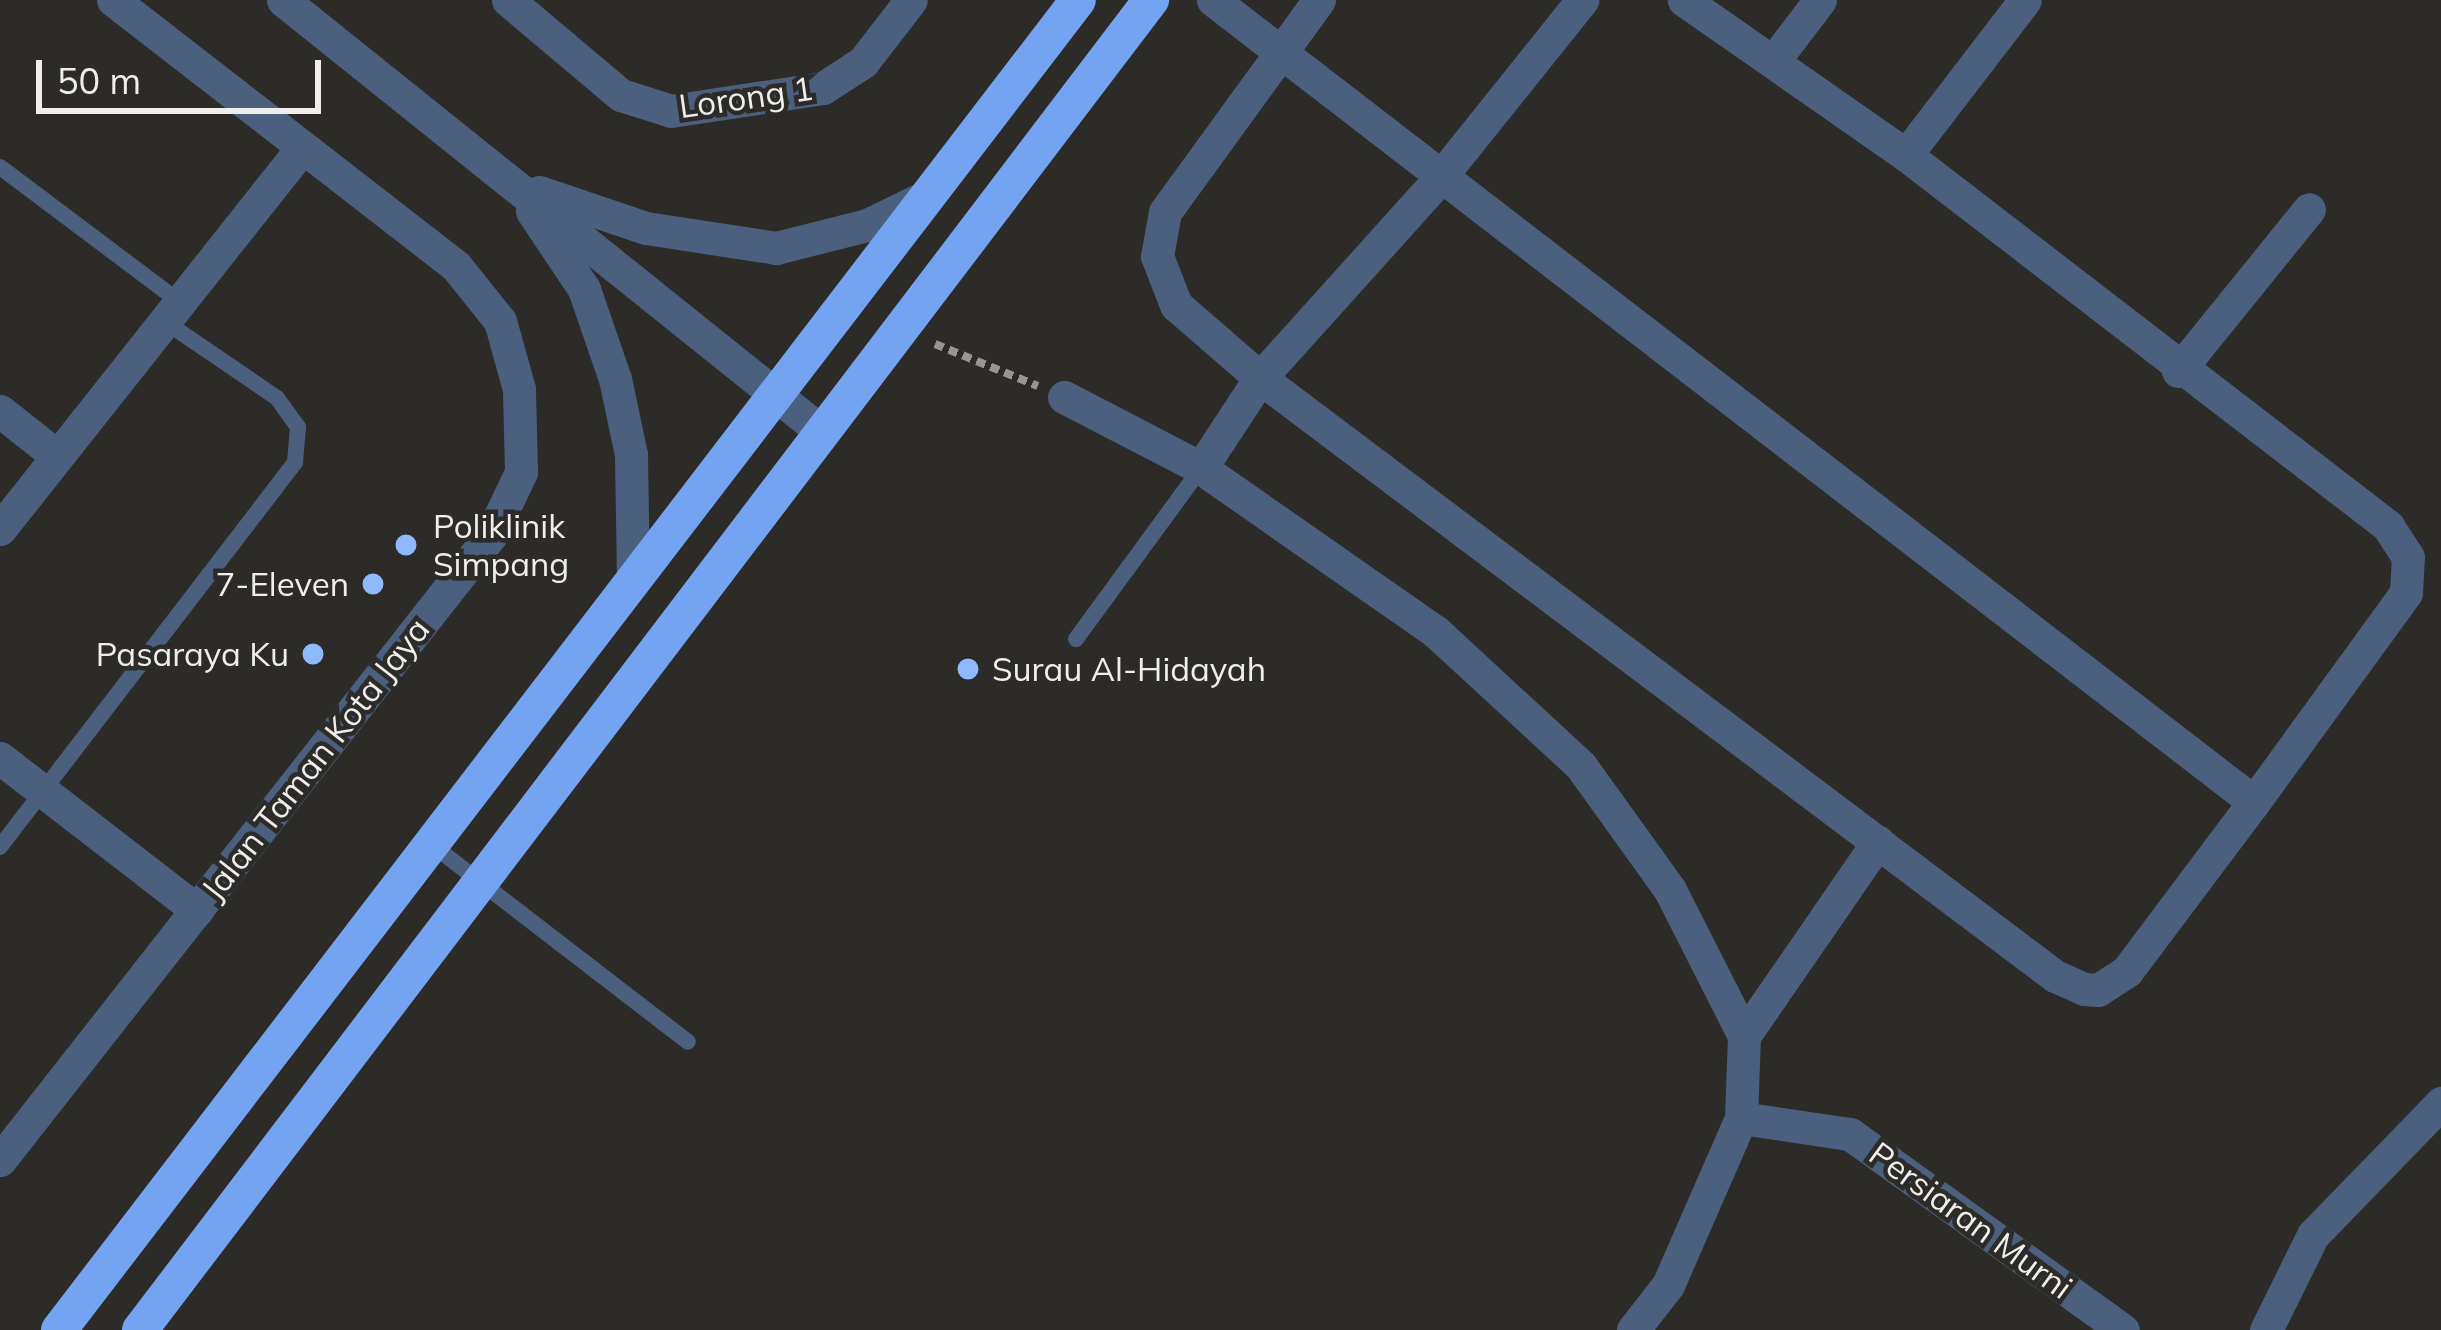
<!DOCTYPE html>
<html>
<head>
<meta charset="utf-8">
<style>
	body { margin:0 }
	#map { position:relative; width:2441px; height:1330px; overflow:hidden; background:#2c2b28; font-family:Mulish,sans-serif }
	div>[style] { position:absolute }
	.path>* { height:8px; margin-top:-4px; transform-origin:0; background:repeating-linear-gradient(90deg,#979694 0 9px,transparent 0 15px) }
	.lane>* { height:16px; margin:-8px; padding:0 8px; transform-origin:8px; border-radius:8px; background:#4b5f7e }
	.street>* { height:33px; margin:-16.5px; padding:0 16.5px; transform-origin:16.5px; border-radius:16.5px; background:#4b5f7e }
	.highway>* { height:36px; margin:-18px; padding:0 18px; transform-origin:18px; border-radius:18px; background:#74a4f1 }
	.dots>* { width:33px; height:33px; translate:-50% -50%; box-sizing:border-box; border:6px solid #2c2b28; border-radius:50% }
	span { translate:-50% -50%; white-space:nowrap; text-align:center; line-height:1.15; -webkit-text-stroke:9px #2c2b28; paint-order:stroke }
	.street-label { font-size:33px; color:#efeeed }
	.poi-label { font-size:33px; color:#efeeed }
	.left { translate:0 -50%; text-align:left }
	.right { translate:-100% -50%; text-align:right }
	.scale { position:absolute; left:36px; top:60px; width:285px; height:54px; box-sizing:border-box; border:6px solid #efeeed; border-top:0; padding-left:15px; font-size:36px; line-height:42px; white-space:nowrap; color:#efeeed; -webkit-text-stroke:9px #2c2b28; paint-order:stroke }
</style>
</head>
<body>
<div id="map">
	<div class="path">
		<i style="left:935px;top:344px;width:111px;rotate:22.2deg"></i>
	</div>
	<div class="lane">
		<i style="left:0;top:167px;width:225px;rotate:36.9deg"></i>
		<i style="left:1076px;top:639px;width:212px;rotate:-53.8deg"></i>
		<i style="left:431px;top:844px;width:324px;rotate:37.6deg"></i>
		<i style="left:0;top:847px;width:485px;rotate:-52.5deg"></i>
		<i style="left:295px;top:462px;width:35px;rotate:-85deg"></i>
		<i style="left:298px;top:427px;width:36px;rotate:-126deg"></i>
		<i style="left:277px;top:398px;width:137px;rotate:-145.7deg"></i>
	</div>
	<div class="street">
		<i style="left:283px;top:0;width:691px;rotate:38.71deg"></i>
		<i style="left:508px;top:0;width:148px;rotate:40.1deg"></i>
		<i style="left:621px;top:95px;width:52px;rotate:17.7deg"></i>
		<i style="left:671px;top:111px;width:154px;rotate:-8.6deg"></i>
		<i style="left:823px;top:88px;width:48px;rotate:-33deg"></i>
		<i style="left:863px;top:62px;width:78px;rotate:-52.3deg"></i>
		<i style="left:1213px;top:0;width:1314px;rotate:37.61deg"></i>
		<i style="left:2254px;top:802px;width:258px;rotate:-54deg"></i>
		<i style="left:2406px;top:593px;width:36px;rotate:-87deg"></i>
		<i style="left:2408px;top:557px;width:37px;rotate:-123deg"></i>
		<i style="left:2388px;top:526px;width:608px;rotate:-142.41deg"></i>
		<i style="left:1906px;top:155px;width:271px;rotate:-145.1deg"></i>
		<i style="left:1319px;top:0;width:262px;rotate:126deg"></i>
		<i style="left:1165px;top:212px;width:45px;rotate:100.3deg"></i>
		<i style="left:1157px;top:256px;width:53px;rotate:68.8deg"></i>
		<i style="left:1176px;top:305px;width:111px;rotate:41deg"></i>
		<i style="left:1260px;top:378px;width:995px;rotate:36.95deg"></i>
		<i style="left:2055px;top:976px;width:32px;rotate:24deg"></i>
		<i style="left:2084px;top:989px;width:14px;rotate:4deg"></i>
		<i style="left:2098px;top:990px;width:35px;rotate:-33deg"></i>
		<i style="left:2127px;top:971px;width:211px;rotate:-53.1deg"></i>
		<i style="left:1775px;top:59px;width:74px;rotate:-52.7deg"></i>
		<i style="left:1906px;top:155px;width:195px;rotate:-52.5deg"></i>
		<i style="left:539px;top:192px;width:113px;rotate:18.6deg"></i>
		<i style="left:646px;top:228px;width:132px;rotate:8.7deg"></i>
		<i style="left:776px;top:248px;width:94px;rotate:-14.2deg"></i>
		<i style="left:867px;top:225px;width:67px;rotate:-25.8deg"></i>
		<i style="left:532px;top:211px;width:94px;rotate:56.3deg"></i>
		<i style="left:584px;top:289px;width:95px;rotate:71deg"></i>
		<i style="left:615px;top:379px;width:77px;rotate:78deg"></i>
		<i style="left:631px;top:454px;width:126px;rotate:89.1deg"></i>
		<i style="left:2178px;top:371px;width:208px;rotate:-51deg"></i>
		<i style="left:1064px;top:397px;width:154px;rotate:27.4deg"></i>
		<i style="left:1201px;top:468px;width:287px;rotate:34.9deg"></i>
		<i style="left:1436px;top:632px;width:197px;rotate:42.7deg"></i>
		<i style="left:1581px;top:766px;width:153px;rotate:54.3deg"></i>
		<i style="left:1670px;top:890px;width:164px;rotate:63.1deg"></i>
		<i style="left:1744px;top:1036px;width:82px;rotate:92.1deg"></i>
		<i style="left:1741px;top:1118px;width:182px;rotate:113.6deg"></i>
		<i style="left:1668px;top:1285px;width:57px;rotate:127.9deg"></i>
		<i style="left:0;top:411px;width:73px;rotate:38.3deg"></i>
		<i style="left:1201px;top:468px;width:108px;rotate:-56.8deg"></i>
		<i style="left:1260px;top:378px;width:266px;rotate:-48deg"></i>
		<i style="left:1438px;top:180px;width:231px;rotate:-51.3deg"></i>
		<i style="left:0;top:529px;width:485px;rotate:-51.6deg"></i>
		<i style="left:0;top:758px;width:249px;rotate:37.7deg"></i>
		<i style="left:1744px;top:1036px;width:236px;rotate:-55.4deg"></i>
		<i style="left:1741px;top:1118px;width:110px;rotate:8.4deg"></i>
		<i style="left:1850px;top:1134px;width:336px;rotate:35.7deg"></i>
		<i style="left:0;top:1160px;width:795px;rotate:-51.85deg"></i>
		<i style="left:491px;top:535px;width:70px;rotate:-64.5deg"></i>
		<i style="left:521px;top:472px;width:83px;rotate:-91.4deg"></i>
		<i style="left:519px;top:389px;width:71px;rotate:-105.6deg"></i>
		<i style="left:500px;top:321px;width:70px;rotate:-128.7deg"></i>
		<i style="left:456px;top:266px;width:434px;rotate:-142.2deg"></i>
		<i style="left:2266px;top:1330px;width:106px;rotate:-63.7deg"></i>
		<i style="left:2313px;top:1235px;width:184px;rotate:-45.9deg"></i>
	</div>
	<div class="highway">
		<i style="left:59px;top:1330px;width:1675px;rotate:-52.54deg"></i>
		<i style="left:140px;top:1330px;width:1671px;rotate:-52.76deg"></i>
	</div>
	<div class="dots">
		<i style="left:406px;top:545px;background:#8eb9fd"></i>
		<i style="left:373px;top:584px;background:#8eb9fd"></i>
		<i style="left:313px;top:654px;background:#8eb9fd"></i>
		<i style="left:968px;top:669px;background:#8eb9fd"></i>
	</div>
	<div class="street-label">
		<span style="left:746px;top:97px;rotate:-8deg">Lorong 1</span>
		<span style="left:315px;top:759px;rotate:-52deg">Jalan Taman Kota Jaya</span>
		<span style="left:1971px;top:1220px;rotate:36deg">Persiaran Murni</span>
	</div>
	<div class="poi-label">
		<span class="left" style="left:433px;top:545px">Poliklinik<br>Simpang</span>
		<span class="right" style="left:349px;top:584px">7-Eleven</span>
		<span class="right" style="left:289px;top:654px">Pasaraya Ku</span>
		<span class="left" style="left:992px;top:669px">Surau Al-Hidayah</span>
	</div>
	<div class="scale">50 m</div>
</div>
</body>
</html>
